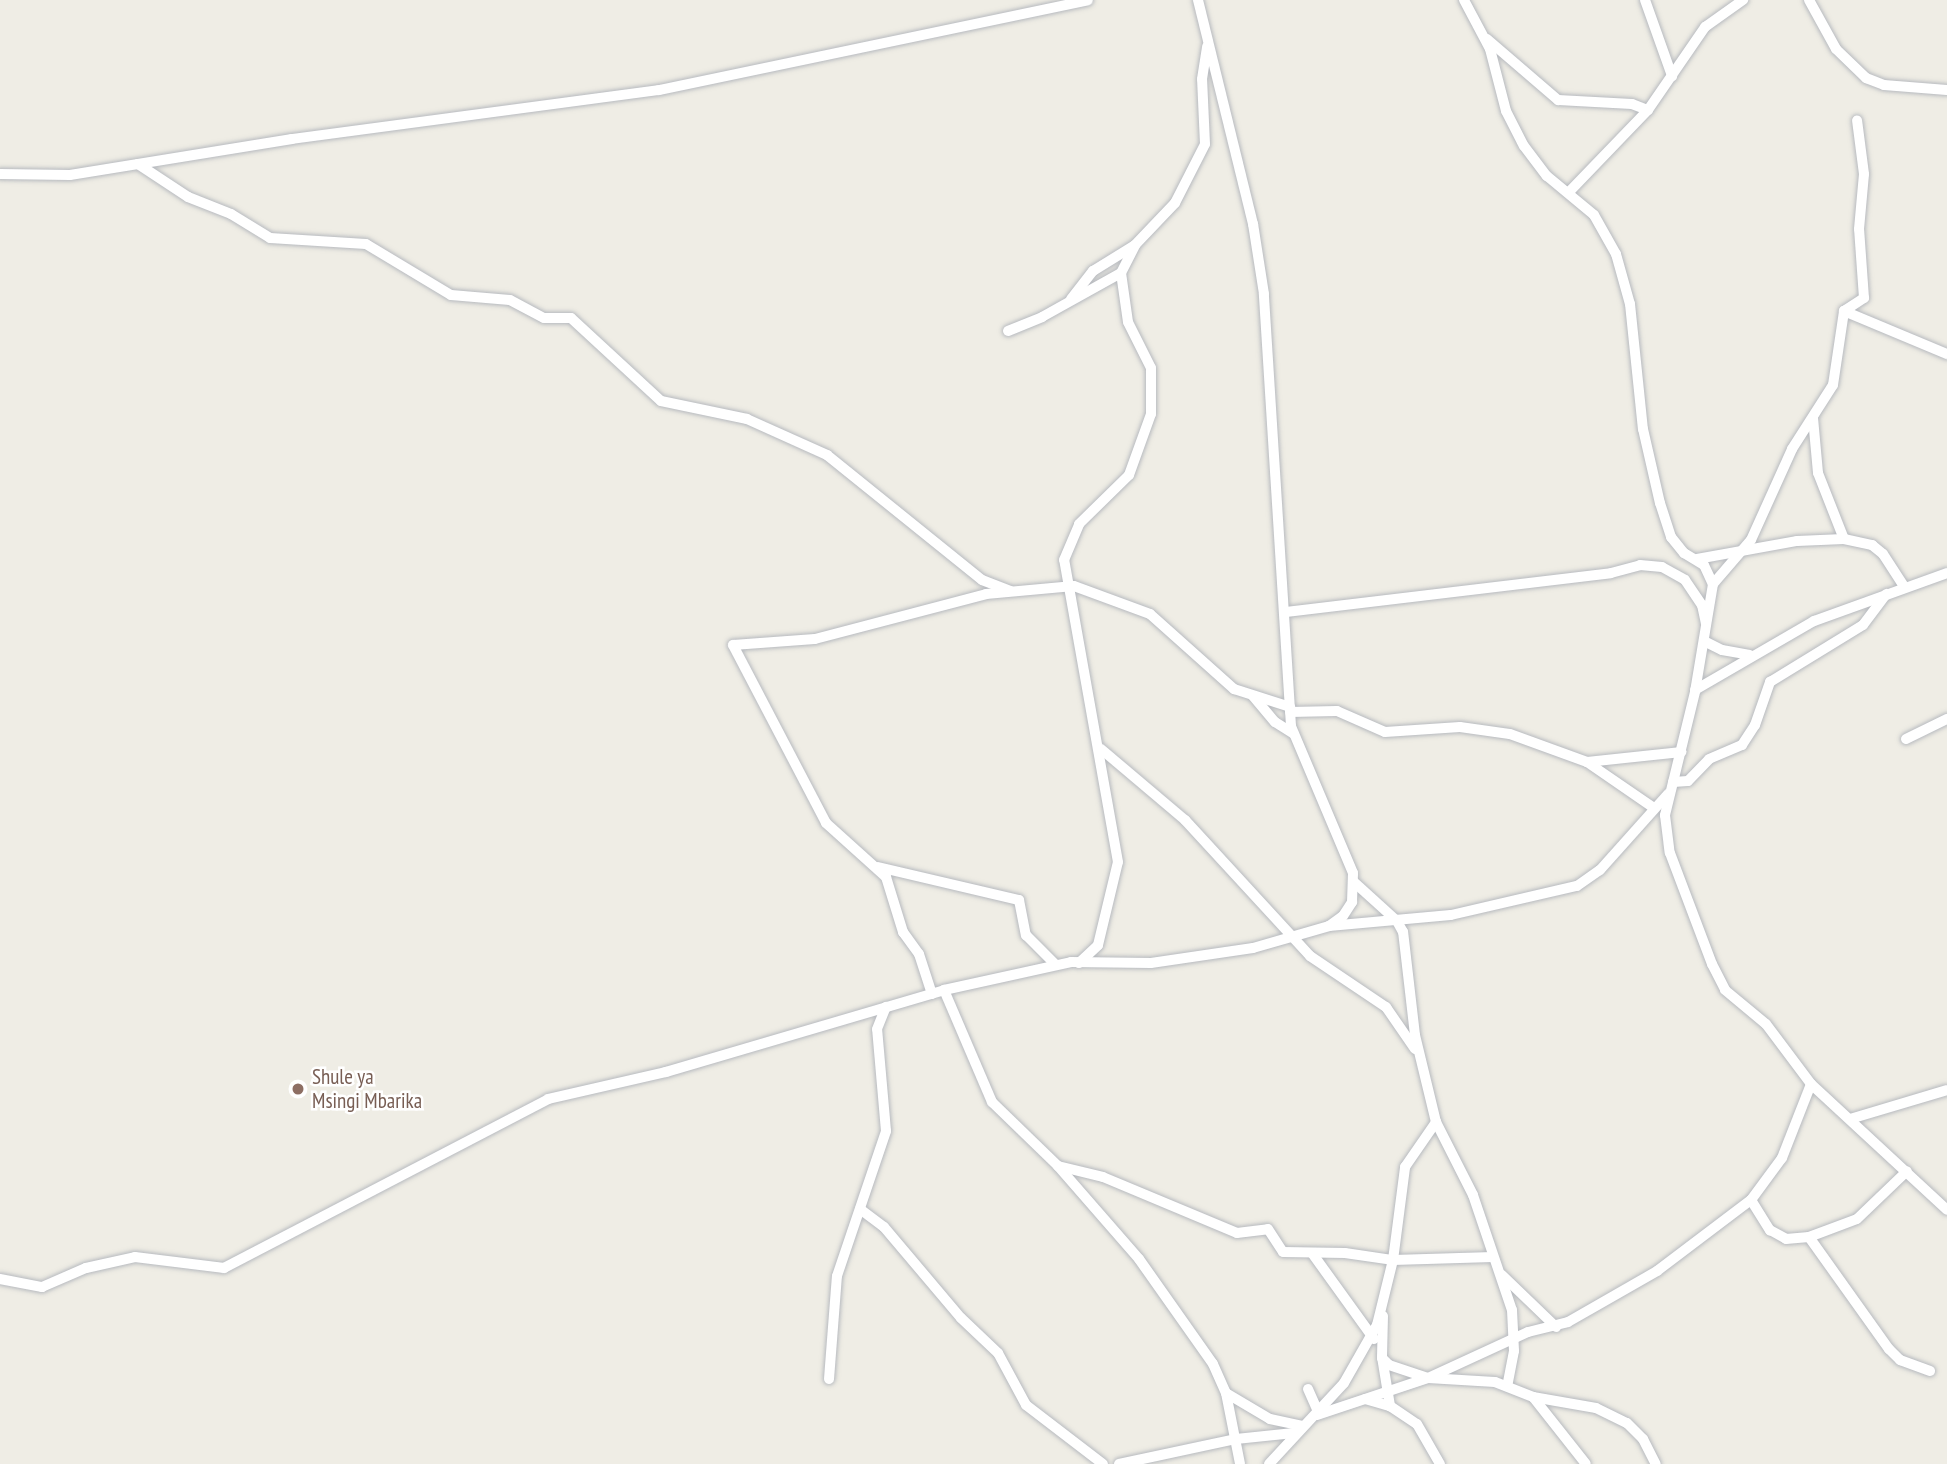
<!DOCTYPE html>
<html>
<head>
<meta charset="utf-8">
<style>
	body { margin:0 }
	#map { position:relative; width:1947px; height:1464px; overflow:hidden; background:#efede5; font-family:"PT Sans Narrow",sans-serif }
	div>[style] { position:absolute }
	.roads { filter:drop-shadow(0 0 2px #b7babf) drop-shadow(0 0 2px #b7babf) }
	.minor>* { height:10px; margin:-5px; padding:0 5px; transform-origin:5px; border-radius:5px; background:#fff }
	.dots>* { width:19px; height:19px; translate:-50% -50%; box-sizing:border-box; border:4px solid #fff; border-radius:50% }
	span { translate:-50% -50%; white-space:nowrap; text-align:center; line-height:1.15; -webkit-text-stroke:5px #fff; paint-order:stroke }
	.education-label { font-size:21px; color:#785e54 }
	.left { translate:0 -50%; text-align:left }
</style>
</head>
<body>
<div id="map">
	<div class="roads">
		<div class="minor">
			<i style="left:1464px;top:0;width:55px;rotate:62deg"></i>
			<i style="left:1490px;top:49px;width:64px;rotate:75.5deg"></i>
			<i style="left:1506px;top:111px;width:39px;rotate:63deg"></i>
			<i style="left:1524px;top:146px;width:38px;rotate:53deg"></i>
			<i style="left:1547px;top:176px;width:61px;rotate:39.7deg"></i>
			<i style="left:1594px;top:215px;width:45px;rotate:60.6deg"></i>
			<i style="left:1616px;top:254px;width:52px;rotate:74.4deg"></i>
			<i style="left:1630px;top:304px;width:126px;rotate:84.1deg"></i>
			<i style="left:1643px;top:429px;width:76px;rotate:77.1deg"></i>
			<i style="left:1660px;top:503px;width:36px;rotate:72deg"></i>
			<i style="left:1671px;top:537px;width:21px;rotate:51deg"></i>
			<i style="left:1684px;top:553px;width:23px;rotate:31deg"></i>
			<i style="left:1704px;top:565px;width:21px;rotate:65deg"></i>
			<i style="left:1713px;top:584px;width:109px;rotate:99.5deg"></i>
			<i style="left:1695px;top:692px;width:127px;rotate:103.7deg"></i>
			<i style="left:1665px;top:815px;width:38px;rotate:83deg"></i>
			<i style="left:1670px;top:853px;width:119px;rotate:69.3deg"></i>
			<i style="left:1712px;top:964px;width:29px;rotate:63deg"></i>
			<i style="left:1725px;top:990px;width:53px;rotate:39.7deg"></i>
			<i style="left:1766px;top:1024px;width:75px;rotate:53.1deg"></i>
			<i style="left:1811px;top:1084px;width:185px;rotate:42.8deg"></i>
			<i style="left:1645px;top:0;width:81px;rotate:70.4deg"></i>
			<i style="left:1809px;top:0;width:56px;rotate:61.1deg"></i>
			<i style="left:1836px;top:49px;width:42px;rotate:44deg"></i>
			<i style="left:1866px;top:78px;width:19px;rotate:21deg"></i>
			<i style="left:1884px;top:85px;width:63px;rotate:4.5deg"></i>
			<i style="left:1487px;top:39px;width:94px;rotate:40.7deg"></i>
			<i style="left:1558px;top:100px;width:74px;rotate:3.1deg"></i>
			<i style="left:1632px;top:104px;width:17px;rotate:21deg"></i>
			<i style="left:138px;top:164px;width:60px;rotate:33.4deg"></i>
			<i style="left:188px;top:197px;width:46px;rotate:21.6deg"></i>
			<i style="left:231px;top:214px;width:46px;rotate:31.6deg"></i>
			<i style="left:270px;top:238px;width:96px;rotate:3.6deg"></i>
			<i style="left:366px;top:244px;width:99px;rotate:31deg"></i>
			<i style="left:451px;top:295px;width:59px;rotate:4.8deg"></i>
			<i style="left:510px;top:300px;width:38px;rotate:28deg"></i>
			<i style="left:544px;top:318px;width:27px"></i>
			<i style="left:571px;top:318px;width:122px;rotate:42.7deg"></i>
			<i style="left:661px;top:401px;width:88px;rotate:11.8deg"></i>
			<i style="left:747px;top:419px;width:88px;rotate:24.2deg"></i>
			<i style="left:827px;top:455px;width:199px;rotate:38.9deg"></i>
			<i style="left:982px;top:580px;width:31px;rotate:21deg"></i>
			<i style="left:0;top:174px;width:70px;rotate:0.8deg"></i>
			<i style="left:70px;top:175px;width:225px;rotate:-9.2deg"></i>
			<i style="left:292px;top:139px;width:370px;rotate:-7.6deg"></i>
			<i style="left:659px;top:90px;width:438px;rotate:-11.8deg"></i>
			<i style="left:1569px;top:192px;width:114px;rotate:-46.1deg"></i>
			<i style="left:1648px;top:110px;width:101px;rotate:-55.5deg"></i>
			<i style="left:1705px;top:27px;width:47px;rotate:-35.4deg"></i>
			<i style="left:1071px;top:299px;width:36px;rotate:-52deg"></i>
			<i style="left:1093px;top:271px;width:49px;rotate:-31.8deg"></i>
			<i style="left:1844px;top:311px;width:112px;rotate:22.7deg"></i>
			<i style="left:1008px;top:331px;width:37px;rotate:-22deg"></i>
			<i style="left:1042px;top:317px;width:90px;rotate:-29.1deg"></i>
			<i style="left:1813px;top:418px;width:55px;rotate:84.8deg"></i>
			<i style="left:1818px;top:473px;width:71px;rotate:68.5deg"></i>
			<i style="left:1697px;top:559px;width:102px;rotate:-10.2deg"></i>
			<i style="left:1797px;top:541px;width:47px;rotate:-2.4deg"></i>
			<i style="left:1844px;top:539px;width:29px;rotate:12deg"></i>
			<i style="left:1872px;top:545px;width:14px;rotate:39deg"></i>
			<i style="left:1883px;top:554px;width:40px;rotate:57.1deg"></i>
			<i style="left:1713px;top:584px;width:58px;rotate:-49.2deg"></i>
			<i style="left:1751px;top:540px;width:100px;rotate:-65.7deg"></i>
			<i style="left:1792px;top:449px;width:76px;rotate:-57.4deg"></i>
			<i style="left:1833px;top:385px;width:75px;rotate:-81.5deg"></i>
			<i style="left:1844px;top:311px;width:24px;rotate:-33deg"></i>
			<i style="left:1864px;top:298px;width:69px;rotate:-94.1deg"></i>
			<i style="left:1859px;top:229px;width:55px;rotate:-84.8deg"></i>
			<i style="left:1864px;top:174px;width:54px;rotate:-97.4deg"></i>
			<i style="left:1286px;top:612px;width:327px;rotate:-6.8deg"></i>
			<i style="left:1611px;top:573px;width:30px;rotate:-15deg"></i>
			<i style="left:1640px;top:565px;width:22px;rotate:5deg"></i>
			<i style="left:1662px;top:567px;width:26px;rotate:29deg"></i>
			<i style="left:1685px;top:580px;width:30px;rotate:56deg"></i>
			<i style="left:1702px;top:605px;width:19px;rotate:78deg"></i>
			<i style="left:1704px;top:641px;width:20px;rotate:27deg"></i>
			<i style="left:1722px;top:650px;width:28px;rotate:10deg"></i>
			<i style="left:733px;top:645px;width:82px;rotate:-4.2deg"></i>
			<i style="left:815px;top:639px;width:177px;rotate:-14.7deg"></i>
			<i style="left:986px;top:594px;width:88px;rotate:-5.2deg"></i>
			<i style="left:1074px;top:586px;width:81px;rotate:20.2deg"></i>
			<i style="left:1150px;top:614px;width:113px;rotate:41.8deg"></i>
			<i style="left:1234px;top:689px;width:59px;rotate:17.8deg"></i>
			<i style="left:733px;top:645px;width:201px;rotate:62.4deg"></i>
			<i style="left:826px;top:823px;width:81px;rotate:42deg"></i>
			<i style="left:886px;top:877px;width:58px;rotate:72.8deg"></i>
			<i style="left:903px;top:932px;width:27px;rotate:54deg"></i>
			<i style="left:919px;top:954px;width:42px;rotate:72deg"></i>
			<i style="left:1695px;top:690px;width:138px;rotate:-30.1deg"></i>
			<i style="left:1814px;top:621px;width:141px;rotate:-19.8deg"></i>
			<i style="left:1253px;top:696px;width:34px;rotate:50deg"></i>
			<i style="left:1275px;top:722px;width:22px;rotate:32deg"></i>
			<i style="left:1290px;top:712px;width:47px;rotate:-1.2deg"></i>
			<i style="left:1337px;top:711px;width:52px;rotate:23.6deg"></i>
			<i style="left:1385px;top:732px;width:75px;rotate:-3.8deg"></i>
			<i style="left:1460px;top:727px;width:50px;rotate:8deg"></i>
			<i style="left:1510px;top:734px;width:82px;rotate:20deg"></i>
			<i style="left:1587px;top:762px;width:95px;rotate:-6.1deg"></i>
			<i style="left:1906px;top:739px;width:46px;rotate:-26deg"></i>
			<i style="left:1101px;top:749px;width:110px;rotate:40.2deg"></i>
			<i style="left:1185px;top:820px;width:185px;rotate:47.4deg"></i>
			<i style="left:1310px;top:956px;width:92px;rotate:33.9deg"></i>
			<i style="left:1386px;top:1007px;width:51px;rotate:55.4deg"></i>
			<i style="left:1587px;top:762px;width:81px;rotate:34.5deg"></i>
			<i style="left:1673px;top:782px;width:15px;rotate:-4deg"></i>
			<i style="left:1688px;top:781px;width:30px;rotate:-46deg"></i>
			<i style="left:1709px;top:759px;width:36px;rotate:-23deg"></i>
			<i style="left:1742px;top:745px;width:24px;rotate:-57deg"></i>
			<i style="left:1755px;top:725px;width:46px;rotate:-70.8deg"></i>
			<i style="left:1770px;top:682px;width:109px;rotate:-31.5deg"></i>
			<i style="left:1863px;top:625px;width:39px;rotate:-53deg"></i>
			<i style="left:878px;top:867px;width:145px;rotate:13.2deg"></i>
			<i style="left:1019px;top:900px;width:36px;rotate:79deg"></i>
			<i style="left:1026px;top:935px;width:42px;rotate:45deg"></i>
			<i style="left:1329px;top:926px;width:122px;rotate:-5.2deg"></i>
			<i style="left:1451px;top:915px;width:129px;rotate:-13deg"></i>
			<i style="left:1577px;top:886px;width:28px;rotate:-35deg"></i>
			<i style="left:1600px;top:870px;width:102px;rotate:-48.2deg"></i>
			<i style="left:1079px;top:963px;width:26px;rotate:-43deg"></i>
			<i style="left:1098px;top:945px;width:85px;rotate:-76.5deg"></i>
			<i style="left:1118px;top:862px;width:307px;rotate:-100.1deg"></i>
			<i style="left:1064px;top:560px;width:39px;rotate:-67deg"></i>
			<i style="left:1079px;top:524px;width:70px;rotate:-44.4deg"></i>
			<i style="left:1129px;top:475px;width:65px;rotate:-70.2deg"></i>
			<i style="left:1151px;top:414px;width:46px;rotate:-90deg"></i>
			<i style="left:1151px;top:368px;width:51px;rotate:-116.6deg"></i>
			<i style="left:1128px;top:322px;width:49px;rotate:-98.1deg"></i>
			<i style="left:1121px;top:273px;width:31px;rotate:-63deg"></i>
			<i style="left:1135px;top:245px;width:58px;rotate:-46.4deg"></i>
			<i style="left:1175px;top:203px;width:66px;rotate:-63deg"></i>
			<i style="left:1205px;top:144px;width:65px;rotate:-92.6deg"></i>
			<i style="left:1202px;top:79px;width:33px;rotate:-81deg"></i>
			<i style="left:944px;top:990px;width:122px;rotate:66.8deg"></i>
			<i style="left:992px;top:1102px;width:92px;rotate:44.1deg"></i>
			<i style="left:1058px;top:1166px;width:123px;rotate:48.9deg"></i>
			<i style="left:1139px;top:1259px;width:128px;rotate:54.8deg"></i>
			<i style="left:1213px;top:1364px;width:32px;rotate:66deg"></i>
			<i style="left:1226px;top:1393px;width:72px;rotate:78.8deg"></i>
			<i style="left:1850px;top:1119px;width:101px;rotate:-16.6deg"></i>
			<i style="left:1436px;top:1122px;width:82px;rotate:63.1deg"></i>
			<i style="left:1473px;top:1195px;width:121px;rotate:71.3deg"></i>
			<i style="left:1512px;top:1310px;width:41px;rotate:87.2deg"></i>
			<i style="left:1514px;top:1351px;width:36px;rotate:101deg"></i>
			<i style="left:1058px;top:1166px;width:46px;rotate:13.7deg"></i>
			<i style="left:1103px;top:1177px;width:145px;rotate:22.7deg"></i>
			<i style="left:1237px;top:1233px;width:31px;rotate:-7deg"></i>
			<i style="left:1268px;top:1229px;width:27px;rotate:57deg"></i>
			<i style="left:1283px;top:1252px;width:62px;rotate:0.9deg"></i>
			<i style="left:1345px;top:1253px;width:49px;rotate:8.3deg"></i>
			<i style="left:1393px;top:1260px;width:100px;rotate:-1.7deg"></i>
			<i style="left:1751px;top:1200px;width:36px;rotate:58deg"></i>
			<i style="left:1770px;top:1230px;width:18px;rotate:29deg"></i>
			<i style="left:1786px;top:1239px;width:23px;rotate:-5deg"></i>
			<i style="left:1809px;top:1237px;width:51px;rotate:-20.6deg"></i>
			<i style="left:1857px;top:1219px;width:69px;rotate:-43.8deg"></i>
			<i style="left:860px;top:1209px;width:30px;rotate:37deg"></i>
			<i style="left:884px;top:1227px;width:119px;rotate:49.8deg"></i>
			<i style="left:961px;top:1318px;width:51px;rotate:43.4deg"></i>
			<i style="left:998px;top:1353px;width:59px;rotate:61.7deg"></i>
			<i style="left:1026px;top:1405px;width:97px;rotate:37.5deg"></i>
			<i style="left:1809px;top:1237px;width:138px;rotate:54.5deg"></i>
			<i style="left:1889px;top:1349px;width:16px;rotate:45deg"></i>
			<i style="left:1900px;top:1360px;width:32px;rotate:20deg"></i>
			<i style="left:1312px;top:1253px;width:106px;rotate:54.2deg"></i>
			<i style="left:1502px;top:1275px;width:75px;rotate:43.9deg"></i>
			<i style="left:0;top:1279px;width:43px;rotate:10.8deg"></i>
			<i style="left:42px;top:1287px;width:48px;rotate:-23.4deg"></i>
			<i style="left:86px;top:1268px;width:50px;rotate:-12.7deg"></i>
			<i style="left:135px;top:1257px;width:90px;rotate:7deg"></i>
			<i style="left:224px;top:1268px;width:365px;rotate:-27.5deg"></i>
			<i style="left:548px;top:1099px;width:121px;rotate:-12.9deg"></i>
			<i style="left:666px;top:1072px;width:290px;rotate:-16.4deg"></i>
			<i style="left:944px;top:990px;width:130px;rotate:-12.4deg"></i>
			<i style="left:1071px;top:962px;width:80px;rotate:0.7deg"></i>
			<i style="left:1151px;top:963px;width:103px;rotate:-8.4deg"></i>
			<i style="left:1253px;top:948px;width:79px;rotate:-16.1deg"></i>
			<i style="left:1329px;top:926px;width:17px;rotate:-36deg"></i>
			<i style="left:1343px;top:916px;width:17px;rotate:-57deg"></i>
			<i style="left:1352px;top:902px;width:29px;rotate:-88deg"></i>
			<i style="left:1353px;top:873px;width:160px;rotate:-112.9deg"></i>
			<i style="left:1291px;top:726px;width:433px;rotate:-93.6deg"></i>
			<i style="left:1264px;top:294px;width:71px;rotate:-98.9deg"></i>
			<i style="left:1253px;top:224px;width:231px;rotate:-103.8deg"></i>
			<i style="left:1383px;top:1316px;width:42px;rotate:91.4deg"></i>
			<i style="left:1382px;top:1358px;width:10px;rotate:45deg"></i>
			<i style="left:1389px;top:1365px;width:41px;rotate:18.4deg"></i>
			<i style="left:1428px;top:1378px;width:67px;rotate:3.4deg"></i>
			<i style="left:1495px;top:1382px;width:41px;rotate:21.5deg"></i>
			<i style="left:1533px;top:1397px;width:64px;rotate:9.9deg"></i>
			<i style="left:1596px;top:1408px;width:34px;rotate:26deg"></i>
			<i style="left:1627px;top:1423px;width:23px;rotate:45deg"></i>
			<i style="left:1643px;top:1439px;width:28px;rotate:63deg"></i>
			<i style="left:1382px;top:1357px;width:50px;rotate:80.7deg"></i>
			<i style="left:829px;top:1379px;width:103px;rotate:-85.6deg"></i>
			<i style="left:837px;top:1276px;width:153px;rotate:-71.3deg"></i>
			<i style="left:886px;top:1131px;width:102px;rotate:-95deg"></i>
			<i style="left:877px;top:1029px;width:24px;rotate:-68deg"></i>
			<i style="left:1308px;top:1389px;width:24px;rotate:66deg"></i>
			<i style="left:1226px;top:1393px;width:51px;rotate:30.6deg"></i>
			<i style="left:1270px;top:1419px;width:33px;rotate:12deg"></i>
			<i style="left:1533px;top:1397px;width:85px;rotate:51.7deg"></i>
			<i style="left:1365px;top:1399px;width:26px;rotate:16deg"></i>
			<i style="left:1390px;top:1406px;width:32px;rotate:34deg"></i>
			<i style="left:1417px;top:1424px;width:46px;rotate:60.1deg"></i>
			<i style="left:1317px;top:1415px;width:117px;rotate:-18.4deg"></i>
			<i style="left:1428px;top:1378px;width:110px;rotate:-24.7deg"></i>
			<i style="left:1528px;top:1332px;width:41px;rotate:-14deg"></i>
			<i style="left:1568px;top:1322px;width:103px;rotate:-29.8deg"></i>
			<i style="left:1657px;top:1271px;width:118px;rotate:-37.1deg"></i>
			<i style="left:1751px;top:1200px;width:52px;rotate:-53.6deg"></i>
			<i style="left:1782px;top:1158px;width:79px;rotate:-68.6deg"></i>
			<i style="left:1119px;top:1464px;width:120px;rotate:-12.1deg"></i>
			<i style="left:1236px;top:1439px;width:58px;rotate:-5.9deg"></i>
			<i style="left:1269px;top:1464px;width:110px;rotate:-47.2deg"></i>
			<i style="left:1344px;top:1383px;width:67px;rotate:-60.4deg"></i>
			<i style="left:1377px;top:1325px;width:67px;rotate:-76.2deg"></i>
			<i style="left:1393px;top:1260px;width:94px;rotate:-82.6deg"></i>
			<i style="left:1405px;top:1167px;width:55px;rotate:-55.4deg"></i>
			<i style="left:1436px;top:1122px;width:89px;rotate:-103.6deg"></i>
			<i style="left:1415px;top:1035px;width:104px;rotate:-96.6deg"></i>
			<i style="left:1403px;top:932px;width:13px;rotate:-119deg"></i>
			<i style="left:1397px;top:921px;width:58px;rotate:-137.8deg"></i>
		</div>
	</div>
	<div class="dots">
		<i style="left:298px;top:1089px;background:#8d6e63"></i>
	</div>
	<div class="education-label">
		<span class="left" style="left:312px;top:1089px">Shule ya<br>Msingi Mbarika</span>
	</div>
</div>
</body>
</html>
